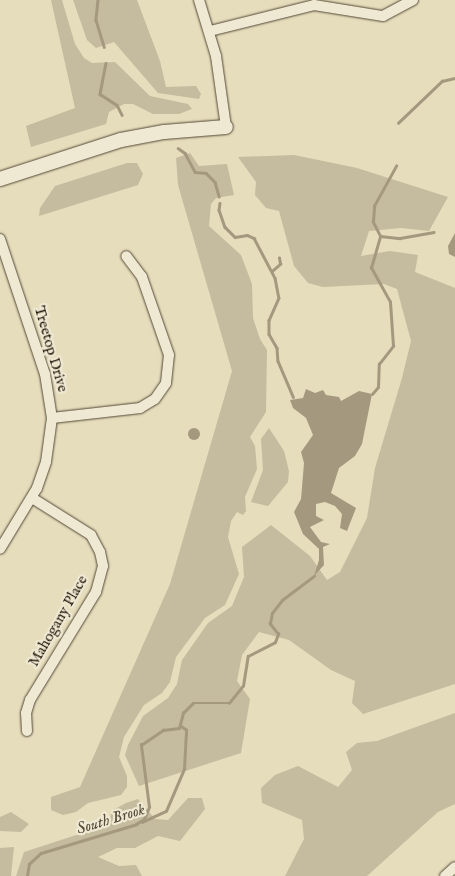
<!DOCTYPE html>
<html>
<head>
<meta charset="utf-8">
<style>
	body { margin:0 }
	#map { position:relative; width:455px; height:876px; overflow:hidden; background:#e6ddbc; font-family:"IM FELL English",serif }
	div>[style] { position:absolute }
	.green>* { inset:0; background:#c5bb9e }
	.water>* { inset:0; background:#a4997f }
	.round { border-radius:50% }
	.stream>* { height:2.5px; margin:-1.25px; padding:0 1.25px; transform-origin:1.25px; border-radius:1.25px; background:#a4997f }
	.roads { filter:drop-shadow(0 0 1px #544836) drop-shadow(0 0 1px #544836) }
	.minor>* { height:10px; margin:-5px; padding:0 5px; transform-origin:5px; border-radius:5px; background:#efe9d3 }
	.secondary>* { height:14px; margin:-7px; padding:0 7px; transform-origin:7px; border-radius:7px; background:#efe9d3 }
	span { translate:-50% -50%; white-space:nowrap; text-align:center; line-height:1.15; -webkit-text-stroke:4.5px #efe9d3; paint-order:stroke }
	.street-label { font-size:15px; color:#241609 }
	.water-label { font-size:16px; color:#574a38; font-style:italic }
</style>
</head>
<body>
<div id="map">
	<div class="green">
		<i style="clip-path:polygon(51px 0,62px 0,75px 44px,84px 58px,92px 63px,115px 62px,150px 96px,188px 104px,192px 109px,179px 114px,153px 114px,133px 104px,124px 104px,109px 112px,106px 124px,31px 147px,26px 126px,75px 108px)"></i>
		<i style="clip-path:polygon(73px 0,137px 0,160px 61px,166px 87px,196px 86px,201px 94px,199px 99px,158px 93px,114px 42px,96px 48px,87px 40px)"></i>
		<i style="clip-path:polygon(190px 153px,199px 166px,227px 164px,234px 195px,216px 198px,211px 204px,209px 226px,241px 255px,252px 284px,253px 318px,260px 339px,267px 350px,266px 412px,250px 437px,255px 446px,257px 469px,245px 497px,246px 511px,243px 515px,237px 512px,231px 521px,228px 537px,239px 574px,225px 605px,205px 618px,176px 657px,170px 682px,162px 693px,144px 705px,124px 737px,119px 757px,127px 776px,127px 787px,121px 795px,88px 803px,76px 812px,63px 815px,51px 810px,51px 797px,80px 787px,170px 584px,232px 371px,178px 185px,176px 158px)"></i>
		<i style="clip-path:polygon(294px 155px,357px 168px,448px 197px,429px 231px,401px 228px,369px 231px,361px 256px,390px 251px,418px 255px,415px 272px,455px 288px,455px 684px,363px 714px,352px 703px,355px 681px,331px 670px,289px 640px,259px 632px,242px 655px,237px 681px,250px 699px,241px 753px,139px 786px,125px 755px,128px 745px,143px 716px,168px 698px,177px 684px,182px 660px,208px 623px,232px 606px,244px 577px,242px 547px,271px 525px,310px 556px,327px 580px,340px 572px,367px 518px,375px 468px,402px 378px,411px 341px,397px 289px,384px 284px,323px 287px,308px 283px,294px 266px,279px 211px,266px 208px,255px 195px,256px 182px,238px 157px)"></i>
		<i style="clip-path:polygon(127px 163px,137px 163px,143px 174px,138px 185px,39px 216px,40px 208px,55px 186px)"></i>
		<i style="clip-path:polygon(269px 428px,284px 451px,289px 471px,288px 482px,268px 506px,251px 502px,263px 470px,261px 439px)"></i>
		<i style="clip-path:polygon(455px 713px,455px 804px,438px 812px,367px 876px,285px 876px,304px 839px,302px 820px,262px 803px,261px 788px,275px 775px,298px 766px,338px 787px,352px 770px,346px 752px,357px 743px,377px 741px)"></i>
		<i style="clip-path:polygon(188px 798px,202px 798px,205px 809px,180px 841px,158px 836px,135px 848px,117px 848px,98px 857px,119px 866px,136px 865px,142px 876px,16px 876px,24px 852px,110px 824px,111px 811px,126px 803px,138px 799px,155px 819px,168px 820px)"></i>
		<i style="clip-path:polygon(11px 812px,29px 824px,21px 832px,0 831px,0 817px)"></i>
		<i style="clip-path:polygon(14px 847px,11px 876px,0 876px,0 848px)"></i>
	</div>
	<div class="water">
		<i style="clip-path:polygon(455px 233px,455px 257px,449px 254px,448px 246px)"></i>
		<i style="clip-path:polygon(306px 389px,315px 393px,323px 390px,326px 395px,339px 397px,341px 401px,359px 391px,372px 394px,362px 444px,355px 456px,339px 468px,331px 493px,356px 508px,347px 531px,340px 528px,342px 514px,335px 506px,325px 502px,316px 504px,316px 516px,324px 520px,310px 527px,321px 542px,330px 544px,323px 547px,324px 565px,314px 576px,319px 560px,319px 549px,303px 534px,294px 512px,301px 499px,304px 463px,301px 452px,313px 435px,306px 418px,293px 408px,290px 400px,303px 398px)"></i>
		<i class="round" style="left:188px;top:428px;width:12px;height:12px"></i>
	</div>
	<div class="stream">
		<i style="left:98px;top:0;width:20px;rotate:96deg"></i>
		<i style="left:96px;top:20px;width:28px;rotate:73deg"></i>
		<i style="left:106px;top:63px;width:32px;rotate:101deg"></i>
		<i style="left:100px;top:94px;width:20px;rotate:33deg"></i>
		<i style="left:117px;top:105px;width:11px;rotate:63deg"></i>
		<i style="left:398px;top:123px;width:61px;rotate:-43.7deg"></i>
		<i style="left:442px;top:81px;width:13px;rotate:-13deg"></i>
		<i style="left:178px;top:148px;width:9px;rotate:36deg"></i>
		<i style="left:185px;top:153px;width:21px;rotate:62deg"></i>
		<i style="left:195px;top:172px;width:11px;rotate:5deg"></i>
		<i style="left:206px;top:173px;width:13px;rotate:45deg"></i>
		<i style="left:215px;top:182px;width:15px;rotate:74deg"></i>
		<i style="left:220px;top:203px;width:7px;rotate:98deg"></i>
		<i style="left:219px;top:210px;width:18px;rotate:71deg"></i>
		<i style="left:225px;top:227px;width:14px;rotate:45deg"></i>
		<i style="left:235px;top:237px;width:12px;rotate:-9deg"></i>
		<i style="left:247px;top:235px;width:8px;rotate:23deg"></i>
		<i style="left:254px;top:238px;width:45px;rotate:62.3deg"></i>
		<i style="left:275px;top:278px;width:20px;rotate:79deg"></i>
		<i style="left:279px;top:298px;width:24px;rotate:114deg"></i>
		<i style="left:269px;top:320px;width:14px;rotate:90deg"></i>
		<i style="left:269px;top:334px;width:16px;rotate:60deg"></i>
		<i style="left:277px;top:348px;width:13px;rotate:86deg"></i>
		<i style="left:278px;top:361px;width:39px;rotate:67deg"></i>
		<i style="left:380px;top:236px;width:20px;rotate:6deg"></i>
		<i style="left:400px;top:238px;width:34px;rotate:-10deg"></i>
		<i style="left:272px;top:271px;width:11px;rotate:-41deg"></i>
		<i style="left:280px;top:264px;width:6px;rotate:-99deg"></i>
		<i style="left:372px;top:394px;width:9px;rotate:-49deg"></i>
		<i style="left:378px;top:387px;width:23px;rotate:-88deg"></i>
		<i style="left:379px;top:364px;width:23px;rotate:-52deg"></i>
		<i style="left:393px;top:346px;width:44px;rotate:-93.9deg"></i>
		<i style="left:390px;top:302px;width:39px;rotate:-119deg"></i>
		<i style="left:371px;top:268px;width:33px;rotate:-74deg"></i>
		<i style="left:380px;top:236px;width:16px;rotate:-117deg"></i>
		<i style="left:373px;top:222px;width:16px;rotate:-86deg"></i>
		<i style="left:374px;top:206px;width:46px;rotate:-61.2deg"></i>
		<i style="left:142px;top:822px;width:26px;rotate:-25deg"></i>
		<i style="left:166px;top:811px;width:46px;rotate:-66.8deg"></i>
		<i style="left:184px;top:769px;width:33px;rotate:-87deg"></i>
		<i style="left:186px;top:736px;width:6px;rotate:-90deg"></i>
		<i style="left:186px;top:730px;width:7px;rotate:-146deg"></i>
		<i style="left:136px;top:824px;width:9px;rotate:-32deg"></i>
		<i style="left:144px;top:819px;width:13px;rotate:-67deg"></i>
		<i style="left:149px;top:807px;width:63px;rotate:-97.4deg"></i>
		<i style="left:141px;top:745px;width:27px;rotate:-34deg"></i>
		<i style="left:163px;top:730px;width:16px;rotate:-7deg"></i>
		<i style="left:179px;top:728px;width:16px;rotate:-75deg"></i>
		<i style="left:183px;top:713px;width:14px;rotate:-45deg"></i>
		<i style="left:193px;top:703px;width:36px"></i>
		<i style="left:229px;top:703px;width:22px;rotate:-51deg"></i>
		<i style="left:243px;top:686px;width:30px;rotate:-81deg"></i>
		<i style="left:248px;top:656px;width:30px;rotate:-27deg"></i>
		<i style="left:275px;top:642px;width:9px;rotate:-69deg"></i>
		<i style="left:278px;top:634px;width:13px;rotate:-129deg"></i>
		<i style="left:270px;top:624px;width:11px;rotate:-80deg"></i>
		<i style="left:272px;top:613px;width:16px;rotate:-52deg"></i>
		<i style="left:282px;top:600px;width:40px;rotate:-37deg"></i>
		<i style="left:27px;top:876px;width:12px;rotate:-81deg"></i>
		<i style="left:29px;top:864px;width:16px;rotate:-43deg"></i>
		<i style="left:41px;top:853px;width:100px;rotate:-16.8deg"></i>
	</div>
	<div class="roads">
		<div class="minor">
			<i style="left:199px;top:0;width:59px;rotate:73.1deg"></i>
			<i style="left:216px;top:56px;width:72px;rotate:82deg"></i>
			<i style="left:210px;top:31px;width:107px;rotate:-14deg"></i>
			<i style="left:314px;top:5px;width:70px;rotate:9.1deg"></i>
			<i style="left:383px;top:16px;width:34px;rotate:-28deg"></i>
			<i style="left:0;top:239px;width:142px;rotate:71.6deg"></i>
			<i style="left:45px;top:374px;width:45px;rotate:81deg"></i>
			<i style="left:52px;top:418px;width:44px;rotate:97.8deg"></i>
			<i style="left:46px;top:462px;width:28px;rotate:109deg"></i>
			<i style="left:37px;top:488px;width:71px;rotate:121.2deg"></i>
			<i style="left:52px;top:418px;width:89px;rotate:-6.5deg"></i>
			<i style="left:140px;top:408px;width:17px;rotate:-31deg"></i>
			<i style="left:155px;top:399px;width:19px;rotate:-55deg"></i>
			<i style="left:166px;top:383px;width:28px;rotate:-84deg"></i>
			<i style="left:169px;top:355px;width:83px;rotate:-109.1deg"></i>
			<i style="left:142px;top:277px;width:26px;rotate:-127deg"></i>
			<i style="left:27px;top:731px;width:18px;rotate:-93deg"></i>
			<i style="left:26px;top:713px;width:14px;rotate:-73deg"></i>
			<i style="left:30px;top:700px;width:127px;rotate:-58.6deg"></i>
			<i style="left:96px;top:592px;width:27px;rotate:-75deg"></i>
			<i style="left:103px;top:566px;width:14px;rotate:-102deg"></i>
			<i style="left:100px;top:552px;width:19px;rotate:-118deg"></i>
			<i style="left:91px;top:535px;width:70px;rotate:-147.9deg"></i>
			<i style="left:445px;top:876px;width:13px;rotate:-42deg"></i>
		</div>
		<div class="secondary">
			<i style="left:0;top:179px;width:127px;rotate:-17.9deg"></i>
			<i style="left:121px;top:140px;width:44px;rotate:-10.5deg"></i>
			<i style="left:164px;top:132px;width:62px;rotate:-4.6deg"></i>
		</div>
	</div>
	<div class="street-label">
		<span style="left:51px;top:349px;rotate:74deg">Treetop Drive</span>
		<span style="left:58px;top:621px;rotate:-60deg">Mahogany Place</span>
	</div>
	<div class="water-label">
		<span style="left:111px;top:820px;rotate:-17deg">South Brook</span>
	</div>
</div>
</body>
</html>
